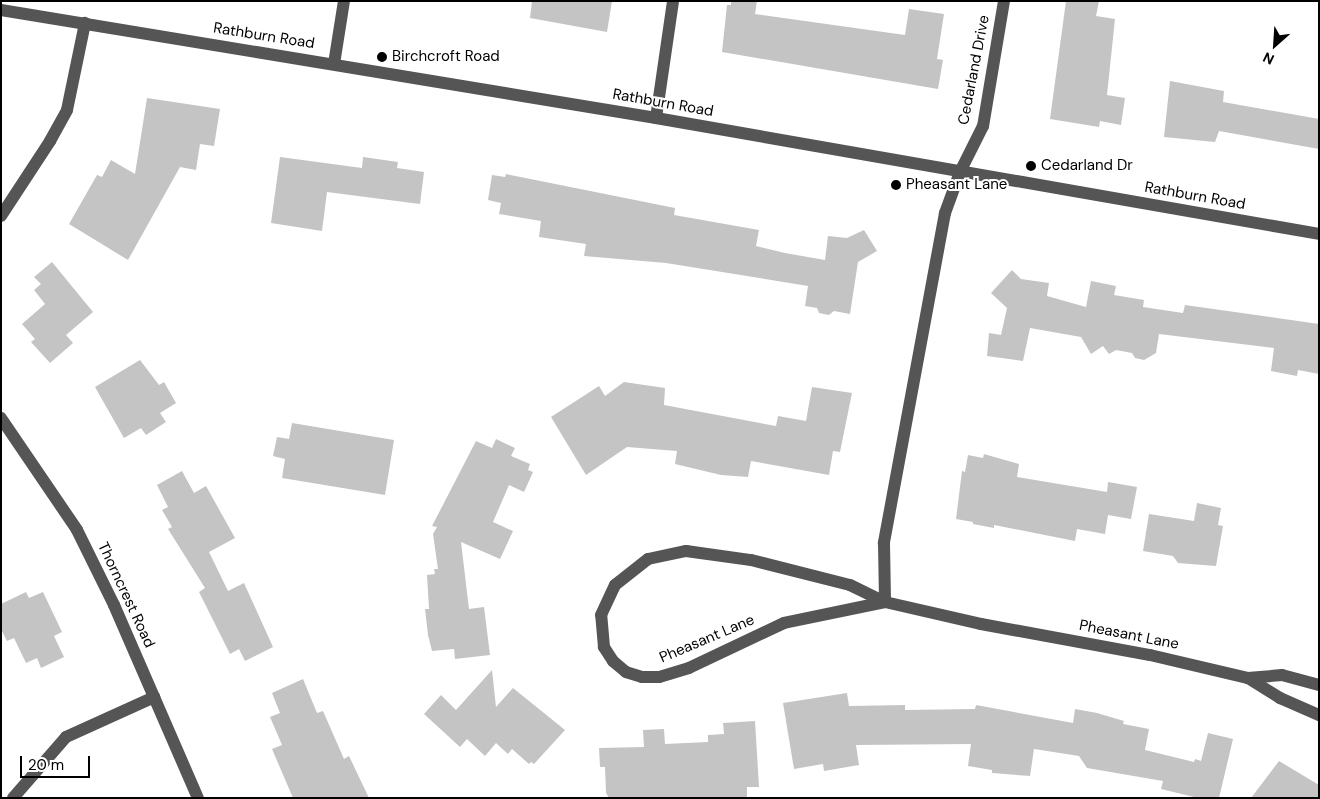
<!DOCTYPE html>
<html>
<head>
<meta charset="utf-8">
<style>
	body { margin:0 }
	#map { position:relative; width:1320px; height:799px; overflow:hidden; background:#fff; font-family:"DM Sans",sans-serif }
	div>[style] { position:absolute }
	.building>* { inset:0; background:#c4c4c4 }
	.minor>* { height:12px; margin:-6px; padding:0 6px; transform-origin:6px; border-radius:6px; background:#555 }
	.dots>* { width:14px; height:14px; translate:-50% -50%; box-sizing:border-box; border:2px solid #fff; border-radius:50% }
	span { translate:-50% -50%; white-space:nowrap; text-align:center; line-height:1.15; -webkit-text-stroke:4px #fff; paint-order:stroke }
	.street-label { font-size:15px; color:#000 }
	.poi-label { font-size:15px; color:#000 }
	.left { translate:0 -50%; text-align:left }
	.frame { position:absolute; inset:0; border:2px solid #000; pointer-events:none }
	.north { position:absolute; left:1250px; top:20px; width:50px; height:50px; -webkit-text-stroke:4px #fff; paint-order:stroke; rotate:206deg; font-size:14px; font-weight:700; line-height:20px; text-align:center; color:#000 }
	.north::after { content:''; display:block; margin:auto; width:18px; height:22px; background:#000; clip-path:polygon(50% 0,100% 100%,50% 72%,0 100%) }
	.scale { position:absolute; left:20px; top:756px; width:70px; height:22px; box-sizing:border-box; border:2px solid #000; border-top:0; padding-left:6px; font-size:15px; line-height:18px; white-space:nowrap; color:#000; -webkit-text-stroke:4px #fff; paint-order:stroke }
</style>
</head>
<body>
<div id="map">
	<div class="building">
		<i style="clip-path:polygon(532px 1px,612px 1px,607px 32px,530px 18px)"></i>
		<i style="clip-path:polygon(731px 1px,757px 1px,755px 14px,905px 35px,909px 9px,944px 14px,937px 59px,943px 60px,938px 89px,722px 52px,727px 5px,731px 5px)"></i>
		<i style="clip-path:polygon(1066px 1px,1099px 1px,1096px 16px,1115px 19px,1107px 95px,1125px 98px,1121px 125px,1100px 121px,1099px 127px,1050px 119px)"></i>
		<i style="clip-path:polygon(1170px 81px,1224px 91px,1223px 102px,1319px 119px,1319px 149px,1219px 131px,1215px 142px,1164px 137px)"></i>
		<i style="clip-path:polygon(147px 98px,220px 109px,214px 146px,200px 144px,196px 170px,180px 167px,128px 260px,69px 224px,97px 175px,102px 177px,111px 160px,135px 174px)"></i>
		<i style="clip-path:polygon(280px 157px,362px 168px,363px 157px,398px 162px,397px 168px,424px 172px,420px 204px,327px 192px,322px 231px,271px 223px)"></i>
		<i style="clip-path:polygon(506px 174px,675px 208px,674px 215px,759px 230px,756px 246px,785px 253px,825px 260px,828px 236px,847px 238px,864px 230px,877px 251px,858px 262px,850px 314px,834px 311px,829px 315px,819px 313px,817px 308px,805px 306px,808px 286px,666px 263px,584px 256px,586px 244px,539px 237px,541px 221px,499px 214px,501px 203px,488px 200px,492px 175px,505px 177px)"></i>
		<i style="clip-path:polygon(52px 262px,93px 312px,66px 335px,73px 343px,50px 363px,31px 342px,35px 339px,22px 324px,45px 304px,34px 290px,41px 284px,34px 277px)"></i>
		<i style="clip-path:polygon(1012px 270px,1021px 279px,1049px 283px,1047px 296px,1086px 307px,1091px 281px,1116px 286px,1114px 295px,1144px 300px,1143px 307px,1183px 313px,1185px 305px,1319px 324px,1319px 374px,1298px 370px,1297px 376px,1271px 371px,1274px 348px,1159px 334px,1156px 353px,1144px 360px,1135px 358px,1132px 353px,1116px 350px,1109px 354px,1103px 346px,1091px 354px,1081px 337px,1030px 328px,1023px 361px,987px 356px,989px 333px,1001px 335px,1007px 308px,991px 293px)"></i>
		<i style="clip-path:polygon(140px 360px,159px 385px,164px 382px,176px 403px,160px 413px,166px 422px,146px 435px,141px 428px,124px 438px,95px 387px)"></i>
		<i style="clip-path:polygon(624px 382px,665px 388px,664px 405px,776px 426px,778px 416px,806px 421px,812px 387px,852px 393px,840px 452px,833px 451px,829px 475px,751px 461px,748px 477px,721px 475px,675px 464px,677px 451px,627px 447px,586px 475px,551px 417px,599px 386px,605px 396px)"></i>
		<i style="clip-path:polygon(292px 423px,394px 440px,385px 495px,282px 478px,285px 459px,273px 456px,277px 437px,289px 439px)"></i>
		<i style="clip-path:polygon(496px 439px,515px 448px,511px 456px,530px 464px,528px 470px,533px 472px,524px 492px,509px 485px,493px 522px,513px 531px,500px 559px,461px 542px,469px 609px,484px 607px,490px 655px,455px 659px,454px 649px,432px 651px,428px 635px,425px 609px,429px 609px,427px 575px,435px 574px,434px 569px,438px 569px,433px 534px,437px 527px,432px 526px,476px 441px,492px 448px)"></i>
		<i style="clip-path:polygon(984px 454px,1019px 464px,1017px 477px,1107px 492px,1108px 482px,1137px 487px,1131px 519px,1108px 515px,1105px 534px,1077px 529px,1075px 541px,994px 525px,994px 528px,973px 524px,973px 522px,956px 519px,962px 471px,965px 472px,968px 455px,983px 458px)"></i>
		<i style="clip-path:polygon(182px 471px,194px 493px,206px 486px,235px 538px,209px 552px,228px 591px,244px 583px,273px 647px,245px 661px,239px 649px,230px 654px,199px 592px,205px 588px,168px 529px,172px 527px,162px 510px,168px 507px,157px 485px)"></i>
		<i style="clip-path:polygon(1197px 503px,1221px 508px,1218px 525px,1223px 526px,1216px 566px,1178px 563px,1173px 556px,1143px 551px,1149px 514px,1194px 521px)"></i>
		<i style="clip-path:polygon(26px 592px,29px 598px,43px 592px,62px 632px,54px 636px,64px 657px,41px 668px,37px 658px,26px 663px,14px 638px,7px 641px,1px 629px,1px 604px)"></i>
		<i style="clip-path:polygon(492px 670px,496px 707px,513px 688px,565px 730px,534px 764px,531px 762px,529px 764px,512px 749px,508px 754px,496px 743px,485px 756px,467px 739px,460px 747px,424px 714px,441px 695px,456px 710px)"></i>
		<i style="clip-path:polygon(303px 679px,317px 713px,323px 711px,344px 759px,349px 756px,369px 798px,293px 798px,272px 749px,282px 745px,270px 717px,280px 713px,272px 693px)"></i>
		<i style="clip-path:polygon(847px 693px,849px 706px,905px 705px,905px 710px,975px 709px,976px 705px,1073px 723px,1075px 709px,1097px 713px,1124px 721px,1123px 724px,1149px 729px,1145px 750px,1194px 762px,1195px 759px,1201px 761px,1208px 733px,1233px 739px,1219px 798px,1198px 798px,1161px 789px,1163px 781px,1087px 768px,1079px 756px,1034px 749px,1030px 776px,992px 773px,992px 770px,968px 766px,971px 744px,856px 745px,859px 765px,824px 771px,823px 764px,794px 769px,783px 703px)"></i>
		<i style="clip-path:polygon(755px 721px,759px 787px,747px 787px,747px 798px,609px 798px,606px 793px,605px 767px,600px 767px,599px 748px,644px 747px,643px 730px,664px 729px,665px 744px,708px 742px,708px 735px,724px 734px,723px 723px)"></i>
		<i style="clip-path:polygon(1279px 761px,1319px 785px,1319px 798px,1251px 798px)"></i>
	</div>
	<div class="minor">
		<i style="left:1004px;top:1px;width:127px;rotate:99.5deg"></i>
		<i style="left:983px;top:126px;width:51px;rotate:116.6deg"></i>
		<i style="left:960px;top:172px;width:44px;rotate:110.1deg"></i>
		<i style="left:945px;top:213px;width:336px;rotate:100.5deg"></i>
		<i style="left:884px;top:543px;width:59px;rotate:89deg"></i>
		<i style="left:885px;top:602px;width:103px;rotate:168.3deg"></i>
		<i style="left:784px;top:623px;width:105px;rotate:154.7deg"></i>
		<i style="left:689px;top:668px;width:31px;rotate:163deg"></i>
		<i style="left:659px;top:677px;width:17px;rotate:180deg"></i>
		<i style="left:642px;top:677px;width:17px;rotate:-163deg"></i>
		<i style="left:626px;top:672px;width:17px;rotate:-140deg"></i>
		<i style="left:613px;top:661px;width:17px;rotate:-123deg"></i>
		<i style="left:604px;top:647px;width:32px;rotate:-95deg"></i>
		<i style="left:601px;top:615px;width:33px;rotate:-65deg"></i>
		<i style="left:615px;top:585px;width:42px;rotate:-38.2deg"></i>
		<i style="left:648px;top:559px;width:39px;rotate:-12deg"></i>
		<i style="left:686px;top:551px;width:66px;rotate:7.9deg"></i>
		<i style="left:751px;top:560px;width:102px;rotate:14.2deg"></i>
		<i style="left:850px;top:585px;width:39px;rotate:26deg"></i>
		<i style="left:885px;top:602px;width:98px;rotate:12.9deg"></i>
		<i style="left:981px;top:624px;width:172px;rotate:10.4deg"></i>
		<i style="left:1150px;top:655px;width:101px;rotate:13.2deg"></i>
		<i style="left:1248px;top:678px;width:38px;rotate:32deg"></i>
		<i style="left:1280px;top:698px;width:43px;rotate:23.6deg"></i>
		<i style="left:1px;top:10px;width:664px;rotate:9.36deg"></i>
		<i style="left:656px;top:118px;width:673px;rotate:9.92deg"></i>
		<i style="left:334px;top:64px;width:64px;rotate:-81deg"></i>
		<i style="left:656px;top:118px;width:118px;rotate:-81.7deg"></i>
		<i style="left:1px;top:216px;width:90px;rotate:-56.8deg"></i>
		<i style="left:50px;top:141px;width:35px;rotate:-61deg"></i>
		<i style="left:67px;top:110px;width:89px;rotate:-78.3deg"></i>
		<i style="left:1px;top:418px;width:135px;rotate:55.8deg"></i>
		<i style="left:77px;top:530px;width:84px;rotate:63.7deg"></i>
		<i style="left:114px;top:605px;width:210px;rotate:66.5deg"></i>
		<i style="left:1248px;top:678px;width:34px;rotate:-5deg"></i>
		<i style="left:1282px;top:675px;width:38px;rotate:15deg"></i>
		<i style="left:13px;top:798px;width:81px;rotate:-49deg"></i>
		<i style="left:66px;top:737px;width:97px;rotate:-24.4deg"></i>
	</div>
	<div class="dots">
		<i style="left:382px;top:57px;background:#000"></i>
		<i style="left:1031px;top:166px;background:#000"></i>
		<i style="left:896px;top:185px;background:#000"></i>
	</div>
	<div class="street-label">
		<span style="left:264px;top:36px;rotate:9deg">Rathburn Road</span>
		<span style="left:974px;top:70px;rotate:-79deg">Cedarland Drive</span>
		<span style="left:663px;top:103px;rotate:10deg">Rathburn Road</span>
		<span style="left:1195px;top:196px;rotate:10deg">Rathburn Road</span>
		<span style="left:126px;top:595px;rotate:65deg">Thorncrest Road</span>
		<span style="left:1129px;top:635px;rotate:11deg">Pheasant Lane</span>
		<span style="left:707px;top:639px;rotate:-23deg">Pheasant Lane</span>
	</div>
	<div class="poi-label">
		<span class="left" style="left:392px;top:57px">Birchcroft Road</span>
		<span class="left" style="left:1041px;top:166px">Cedarland Dr</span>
		<span class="left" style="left:906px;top:185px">Pheasant Lane</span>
	</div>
	<div class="frame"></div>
	<div class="north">N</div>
	<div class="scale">20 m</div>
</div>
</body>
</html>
